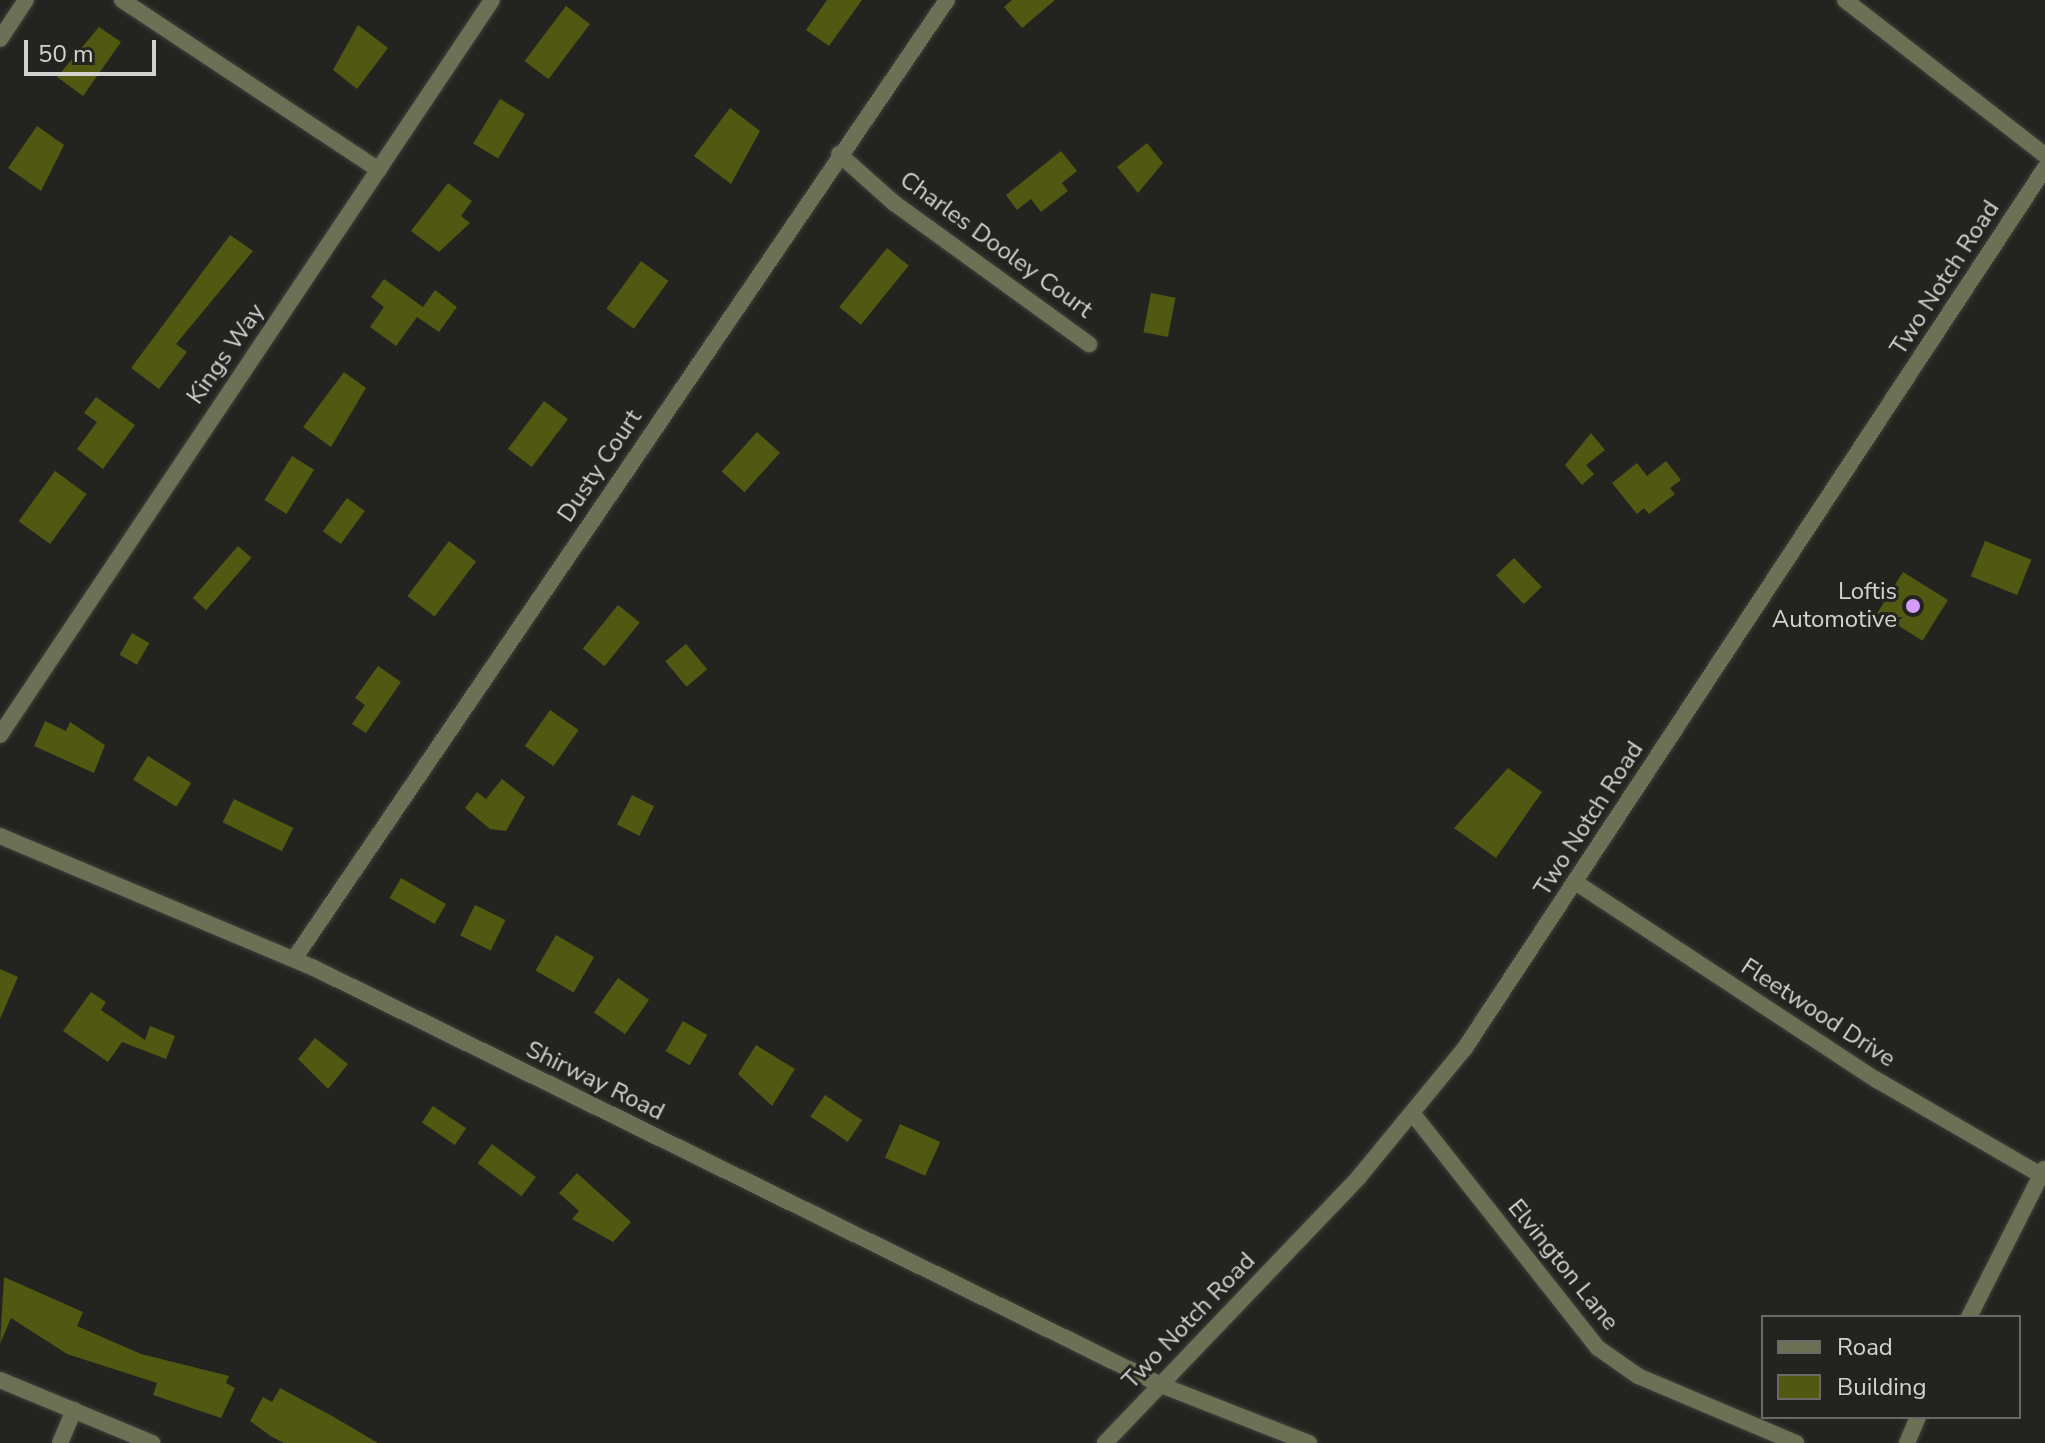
<!DOCTYPE html>
<html>
<head>
<meta charset="utf-8">
<style>
	body { margin:0 }
	#map { position:relative; width:2045px; height:1443px; overflow:hidden; background:#23241f; font-family:"Nunito Sans",sans-serif }
	div>[style] { position:absolute }
	.building>* { inset:0; background:#515811; transform-origin:0 0 }
	.roads { filter:drop-shadow(0 0 2px #3f403b) drop-shadow(0 0 2px #3f403b) }
	.minor>* { height:16px; margin:-8px; padding:0 8px; transform-origin:8px; border-radius:8px; background:#6c7055 }
	.tertiary>* { height:16px; margin:-8px; padding:0 8px; transform-origin:8px; border-radius:8px; background:#6c7055 }
	.dots>* { width:22px; height:22px; translate:-50% -50%; box-sizing:border-box; border:4px solid #23241f; border-radius:50% }
	span { translate:-50% -50%; white-space:nowrap; text-align:center; line-height:1.15; -webkit-text-stroke:6px #23241f; paint-order:stroke }
	.street-label { font-size:24px; color:#d2d2cf }
	.poi-label { font-size:24px; color:#d2d2cf }
	.right { translate:-100% -50%; text-align:right }
	.legend { position:absolute; left:1761px; top:1315px; width:260px; height:104px; box-sizing:border-box; background:#23241f; border:2px solid #696a65; margin:0; padding:10px 14px; list-style:none; font-size:24px; color:#d2d2cf }
	.legend li { display:flex; align-items:center; gap:16px; height:40px }
	.legend b { width:40px; border:2px solid #696a65 }
	.scale { position:absolute; left:24px; top:40px; width:132px; height:36px; box-sizing:border-box; border:4px solid #d2d2cf; border-top:0; padding-left:10px; font-size:24px; line-height:28px; white-space:nowrap; color:#d2d2cf; -webkit-text-stroke:6px #23241f; paint-order:stroke }
</style>
</head>
<body>
<div id="map">
	<div class="building">
		<i style="clip-path:polygon(827px 0,862px 0,829px 46px,806px 30px)"></i>
		<i style="clip-path:polygon(1012px 0,1055px 0,1022px 28px,1004px 7px)"></i>
		<i style="left:566px;top:6px;width:30px;height:69px;rotate:37deg"></i>
		<i style="clip-path:polygon(358px 25px,388px 48px,357px 89px,333px 70px)"></i>
		<i style="clip-path:polygon(99px 27px,121px 42px,83px 96px,57px 77px)"></i>
		<i style="left:500px;top:99px;width:29px;height:52px;rotate:31deg"></i>
		<i style="clip-path:polygon(730px 108px,760px 131px,731px 184px,694px 156px)"></i>
		<i style="clip-path:polygon(37px 126px,64px 145px,41px 191px,8px 168px)"></i>
		<i style="clip-path:polygon(1147px 143px,1163px 163px,1138px 193px,1117px 167px)"></i>
		<i style="clip-path:polygon(1061px 151px,1077px 171px,1062px 183px,1068px 191px,1041px 212px,1031px 199px,1017px 210px,1006px 195px)"></i>
		<i style="clip-path:polygon(448px 183px,472px 201px,461px 216px,470px 223px,439px 252px,411px 231px)"></i>
		<i style="clip-path:polygon(230px 235px,253px 251px,176px 344px,187px 352px,159px 389px,131px 368px)"></i>
		<i style="left:887px;top:248px;width:28px;height:76px;rotate:39deg"></i>
		<i style="left:641px;top:261px;width:34px;height:59px;rotate:36deg"></i>
		<i style="clip-path:polygon(384px 279px,423px 307px,435px 290px,457px 307px,439px 332px,417px 317px,396px 346px,370px 327px,384px 307px,371px 297px)"></i>
		<i style="left:1151px;top:293px;width:25px;height:40px;rotate:11deg"></i>
		<i style="clip-path:polygon(344px 372px,366px 388px,331px 447px,303px 427px)"></i>
		<i style="clip-path:polygon(96px 397px,135px 425px,103px 469px,77px 449px,97px 422px,84px 413px)"></i>
		<i style="left:544px;top:401px;width:30px;height:60px;rotate:37deg"></i>
		<i style="left:757px;top:432px;width:31px;height:53px;rotate:42deg"></i>
		<i style="clip-path:polygon(1591px 433px,1605px 450px,1586px 465px,1594px 474px,1582px 485px,1565px 465px)"></i>
		<i style="left:292px;top:456px;width:26px;height:52px;rotate:32deg"></i>
		<i style="clip-path:polygon(1666px 461px,1681px 480px,1670px 488px,1675px 494px,1649px 514px,1644px 508px,1637px 514px,1612px 483px,1637px 463px,1647px 476px)"></i>
		<i style="left:55px;top:471px;width:39px;height:62px;rotate:36deg"></i>
		<i style="left:347px;top:498px;width:22px;height:41px;rotate:36deg"></i>
		<i style="left:449px;top:541px;width:34px;height:69px;rotate:37deg"></i>
		<i style="left:1985px;top:541px;width:50px;height:38px;rotate:22deg"></i>
		<i style="left:238px;top:546px;width:18px;height:69px;rotate:41deg"></i>
		<i style="left:1514px;top:558px;width:40px;height:25px;rotate:46deg"></i>
		<i style="left:1903px;top:572px;width:53px;height:48px;rotate:32deg"></i>
		<i style="left:618px;top:605px;width:28px;height:56px;rotate:39deg"></i>
		<i style="left:132px;top:633px;width:20px;height:25px;rotate:30deg"></i>
		<i style="left:686px;top:644px;width:33px;height:27px;rotate:50deg"></i>
		<i style="clip-path:polygon(378px 666px,401px 682px,366px 733px,352px 724px,365px 705px,355px 698px)"></i>
		<i style="left:550px;top:710px;width:35px;height:44px;rotate:35deg"></i>
		<i style="clip-path:polygon(45px 721px,66px 731px,70px 722px,105px 745px,94px 773px,34px 746px)"></i>
		<i style="left:148px;top:756px;width:51px;height:28px;rotate:32deg"></i>
		<i style="clip-path:polygon(1508px 768px,1542px 792px,1496px 858px,1454px 828px)"></i>
		<i style="clip-path:polygon(502px 779px,525px 797px,506px 831px,490px 829px,465px 808px,477px 792px,486px 799px)"></i>
		<i style="left:632px;top:795px;width:25px;height:33px;rotate:27deg"></i>
		<i style="left:234px;top:799px;width:66px;height:26px;rotate:26deg"></i>
		<i style="left:401px;top:878px;width:52px;height:23px;rotate:30deg"></i>
		<i style="left:475px;top:905px;width:34px;height:34px;rotate:26deg"></i>
		<i style="left:556px;top:935px;width:44px;height:41px;rotate:30deg"></i>
		<i style="clip-path:polygon(0 969px,18px 977px,0 1019px)"></i>
		<i style="left:618px;top:978px;width:38px;height:42px;rotate:35deg"></i>
		<i style="clip-path:polygon(91px 992px,106px 1002px,101px 1010px,145px 1040px,150px 1026px,175px 1036px,166px 1059px,122px 1042px,108px 1062px,63px 1031px)"></i>
		<i style="left:683px;top:1021px;width:28px;height:35px;rotate:30deg"></i>
		<i style="clip-path:polygon(315px 1038px,348px 1064px,328px 1089px,298px 1059px)"></i>
		<i style="clip-path:polygon(756px 1045px,795px 1069px,772px 1106px,738px 1074px)"></i>
		<i style="left:825px;top:1095px;width:45px;height:26px;rotate:34deg"></i>
		<i style="left:433px;top:1106px;width:40px;height:20px;rotate:34deg"></i>
		<i style="left:900px;top:1124px;width:44px;height:37px;rotate:24deg"></i>
		<i style="left:492px;top:1144px;width:55px;height:24px;rotate:37deg"></i>
		<i style="clip-path:polygon(577px 1173px,631px 1222px,613px 1242px,572px 1219px,579px 1211px,559px 1193px)"></i>
		<i style="clip-path:polygon(4px 1277px,83px 1312px,77px 1326px,141px 1354px,229px 1376px,226px 1383px,235px 1388px,221px 1418px,153px 1395px,157px 1383px,67px 1354px,11px 1318px,0 1344px)"></i>
		<i style="clip-path:polygon(280px 1388px,332px 1416px,378px 1443px,284px 1443px,272px 1437px,250px 1421px,263px 1397px,272px 1402px)"></i>
	</div>
	<div class="roads">
		<div class="minor">
			<i style="left:122px;top:0;width:308px;rotate:33.5deg"></i>
			<i style="left:1845px;top:0;width:253px;rotate:37.8deg"></i>
			<i style="left:0;top:39px;width:47px;rotate:-56.3deg"></i>
			<i style="left:839px;top:154px;width:74px;rotate:41.7deg"></i>
			<i style="left:894px;top:203px;width:241px;rotate:35.9deg"></i>
			<i style="left:0;top:735px;width:884px;rotate:-56.2deg"></i>
			<i style="left:1575px;top:882px;width:361px;rotate:33.3deg"></i>
			<i style="left:1877px;top:1080px;width:190px;rotate:30.1deg"></i>
			<i style="left:294px;top:959px;width:1160px;rotate:-55.75deg"></i>
			<i style="left:1413px;top:1114px;width:298px;rotate:51.7deg"></i>
			<i style="left:1598px;top:1348px;width:49px;rotate:35deg"></i>
			<i style="left:1638px;top:1376px;width:172px;rotate:23deg"></i>
			<i style="left:1969px;top:1317px;width:166px;rotate:-63.1deg"></i>
			<i style="left:0;top:1380px;width:165px;rotate:22.5deg"></i>
			<i style="left:1161px;top:1385px;width:159px;rotate:21.4deg"></i>
			<i style="left:60px;top:1443px;width:36px;rotate:-67deg"></i>
			<i style="left:1907px;top:1443px;width:28px;rotate:-67deg"></i>
		</div>
		<div class="tertiary">
			<i style="left:0;top:836px;width:338px;rotate:22.8deg"></i>
			<i style="left:312px;top:967px;width:946px;rotate:26.21deg"></i>
			<i style="left:1105px;top:1443px;width:368px;rotate:-46.3deg"></i>
			<i style="left:1359px;top:1177px;width:167px;rotate:-50.6deg"></i>
			<i style="left:1465px;top:1048px;width:1054px;rotate:-56.61deg"></i>
		</div>
	</div>
	<div class="dots">
		<i style="left:1913px;top:606px;background:#d59cfb"></i>
	</div>
	<div class="street-label">
		<span style="left:996px;top:245px;rotate:36deg">Charles Dooley Court</span>
		<span style="left:1945px;top:278px;rotate:-57deg">Two Notch Road</span>
		<span style="left:226px;top:354px;rotate:-55deg">Kings Way</span>
		<span style="left:600px;top:466px;rotate:-56deg">Dusty Court</span>
		<span style="left:1589px;top:819px;rotate:-57deg">Two Notch Road</span>
		<span style="left:1818px;top:1013px;rotate:33deg">Fleetwood Drive</span>
		<span style="left:595px;top:1081px;rotate:26deg">Shirway Road</span>
		<span style="left:1563px;top:1265px;rotate:51deg">Elvington Lane</span>
		<span style="left:1189px;top:1321px;rotate:-46deg">Two Notch Road</span>
	</div>
	<div class="poi-label">
		<span class="right" style="left:1897px;top:606px">Loftis<br>Automotive</span>
	</div>
	<ul class="legend">
	<li><b style="height:10px;background:#6c7055"></b>Road</li>
	<li><b style="height:22px;background:#515811"></b>Building</li>
	</ul>
	<div class="scale">50 m</div>
</div>
</body>
</html>
